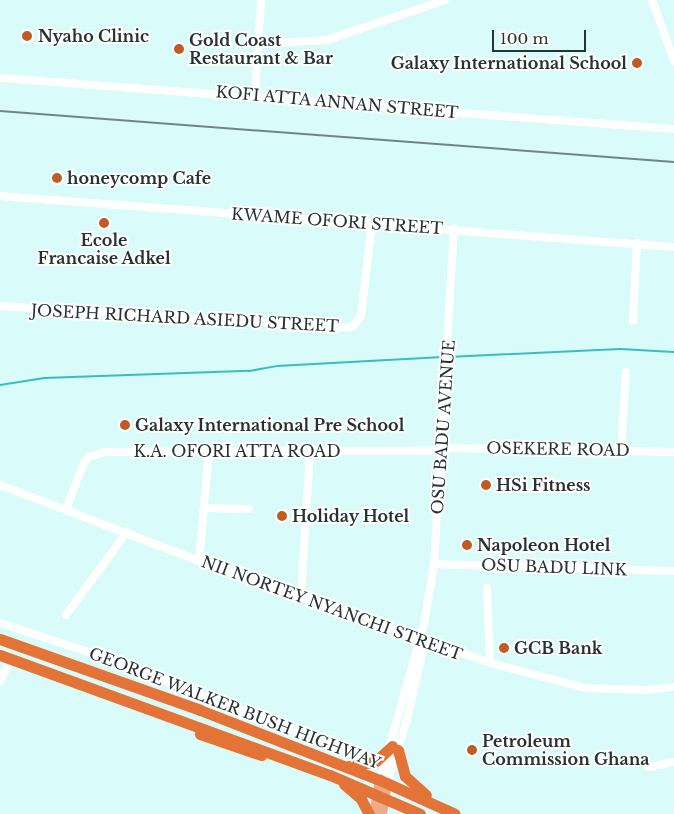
<!DOCTYPE html>
<html>
<head>
<meta charset="utf-8">
<style>
	body { margin:0 }
	#map { position:relative; width:674px; height:814px; overflow:hidden; background:#d9fbf9; font-family:"Libre Baskerville",serif }
	div>[style] { position:absolute }
	.stream>* { height:2px; margin:-1px; padding:0 1px; transform-origin:1px; border-radius:1px; background:#38bfbc }
	.minor>* { height:8px; margin:-4px; padding:0 4px; transform-origin:4px; border-radius:4px; background:#fff }
	.major>* { height:10px; margin:-5px; padding:0 5px; transform-origin:5px; border-radius:5px; background:#eeab87 }
	.highway>* { height:11px; margin:-5.5px; padding:0 5.5px; transform-origin:5.5px; border-radius:5.5px; background:#e37337 }
	.rail>* { height:2px; margin:-1px; padding:0 1px; transform-origin:1px; border-radius:1px; background:#6f8584 }
	.dots>* { width:14px; height:14px; translate:-50% -50%; box-sizing:border-box; border:2px solid #fff; border-radius:50% }
	span { translate:-50% -50%; white-space:nowrap; text-align:center; line-height:1.15; -webkit-text-stroke:4px #fff; paint-order:stroke }
	.poi-label { font-size:16px; color:#263332; font-weight:700 }
	.left { translate:0 -50%; text-align:left }
	.right { translate:-100% -50%; text-align:right }
	.street-label { font-size:16px; color:#263332 }
	.scale { position:absolute; left:492px; top:30px; width:94px; height:22px; box-sizing:border-box; border:2px solid #263332; border-top:0; padding-left:6px; font-size:15px; line-height:18px; white-space:nowrap; color:#263332; -webkit-text-stroke:4px #fff; paint-order:stroke }
</style>
</head>
<body>
<div id="map">
	<div class="stream">
		<i style="left:448px;top:357px;width:172px;rotate:-2.7deg"></i>
		<i style="left:620px;top:349px;width:54px;rotate:3.2deg"></i>
		<i style="left:0;top:385px;width:45px;rotate:-9deg"></i>
		<i style="left:44px;top:378px;width:205px;rotate:-2deg"></i>
		<i style="left:249px;top:371px;width:28px;rotate:-10deg"></i>
		<i style="left:277px;top:366px;width:166px;rotate:-3.1deg"></i>
	</div>
	<div class="minor">
		<i style="left:652px;top:0;width:65px;rotate:70.2deg"></i>
		<i style="left:259px;top:44px;width:68px;rotate:-3.4deg"></i>
		<i style="left:327px;top:40px;width:125px;rotate:-18.7deg"></i>
		<i style="left:0;top:78px;width:676px;rotate:4.33deg"></i>
		<i style="left:255px;top:95px;width:95px;rotate:-86.4deg"></i>
		<i style="left:0;top:196px;width:676px;rotate:4.33deg"></i>
		<i style="left:0;top:306px;width:346px;rotate:3.6deg"></i>
		<i style="left:345px;top:328px;width:8px;rotate:-14deg"></i>
		<i style="left:353px;top:326px;width:13px;rotate:-51deg"></i>
		<i style="left:361px;top:316px;width:94px;rotate:-83.3deg"></i>
		<i style="left:633px;top:321px;width:78px;rotate:-87.1deg"></i>
		<i style="left:621px;top:450px;width:78px;rotate:-86.3deg"></i>
		<i style="left:0;top:485px;width:213px;rotate:20.9deg"></i>
		<i style="left:199px;top:561px;width:308px;rotate:19.3deg"></i>
		<i style="left:490px;top:663px;width:98px;rotate:14.7deg"></i>
		<i style="left:585px;top:688px;width:61px;rotate:1.9deg"></i>
		<i style="left:646px;top:690px;width:28px;rotate:-6deg"></i>
		<i style="left:204px;top:508px;width:45px;rotate:1.3deg"></i>
		<i style="left:66px;top:509px;width:49px;rotate:-68.6deg"></i>
		<i style="left:84px;top:463px;width:8px;rotate:-50deg"></i>
		<i style="left:89px;top:457px;width:16px;rotate:-18deg"></i>
		<i style="left:104px;top:452px;width:323px;rotate:-0.2deg"></i>
		<i style="left:427px;top:451px;width:23px;rotate:-7deg"></i>
		<i style="left:450px;top:448px;width:224px;rotate:1deg"></i>
		<i style="left:199px;top:561px;width:110px;rotate:-84.8deg"></i>
		<i style="left:434px;top:564px;width:240px;rotate:1.7deg"></i>
		<i style="left:487px;top:588px;width:75px;rotate:87.7deg"></i>
		<i style="left:301px;top:598px;width:147px;rotate:-86.5deg"></i>
		<i style="left:66px;top:615px;width:103px;rotate:-53.7deg"></i>
		<i style="left:0;top:623px;width:93px;rotate:18.2deg"></i>
		<i style="left:88px;top:652px;width:306px;rotate:20.7deg"></i>
		<i style="left:0;top:681px;width:25px;rotate:-63deg"></i>
		<i style="left:648px;top:767px;width:26px;rotate:-11deg"></i>
		<i style="left:380px;top:780px;width:162px;rotate:-74.2deg"></i>
		<i style="left:424px;top:624px;width:61px;rotate:-80.5deg"></i>
		<i style="left:434px;top:564px;width:336px;rotate:-86.6deg"></i>
		<i style="left:387px;top:783px;width:67px;rotate:-72.6deg"></i>
		<i style="left:407px;top:719px;width:83px;rotate:-76.8deg"></i>
	</div>
	<div class="major">
		<i style="left:374px;top:814px;width:35px;rotate:-80deg"></i>
		<i style="left:382px;top:814px;width:31px;rotate:-81deg"></i>
	</div>
	<div class="highway">
		<i style="left:0;top:639px;width:212px;rotate:19.5deg"></i>
		<i style="left:200px;top:710px;width:193px;rotate:21.3deg"></i>
		<i style="left:380px;top:780px;width:82px;rotate:24.4deg"></i>
		<i style="left:0;top:655px;width:351px;rotate:20deg"></i>
		<i style="left:330px;top:775px;width:98px;rotate:23.4deg"></i>
		<i style="left:200px;top:734px;width:65px;rotate:19deg"></i>
		<i style="left:398px;top:750px;width:27px;rotate:75deg"></i>
		<i style="left:405px;top:776px;width:28px;rotate:42deg"></i>
		<i style="left:349px;top:766px;width:27px;rotate:-10deg"></i>
		<i style="left:376px;top:761px;width:22px;rotate:-43deg"></i>
		<i style="left:344px;top:784px;width:23px;rotate:41deg"></i>
		<i style="left:361px;top:799px;width:17px;rotate:62deg"></i>
	</div>
	<div class="rail">
		<i style="left:0;top:111px;width:676px;rotate:4.33deg"></i>
	</div>
	<div class="dots">
		<i style="left:27px;top:36px;background:#bf5c23"></i>
		<i style="left:179px;top:49px;background:#bf5c23"></i>
		<i style="left:637px;top:63px;background:#bf5c23"></i>
		<i style="left:57px;top:178px;background:#bf5c23"></i>
		<i style="left:104px;top:223px;background:#bf5c23"></i>
		<i style="left:125px;top:425px;background:#bf5c23"></i>
		<i style="left:486px;top:485px;background:#bf5c23"></i>
		<i style="left:282px;top:516px;background:#bf5c23"></i>
		<i style="left:467px;top:545px;background:#bf5c23"></i>
		<i style="left:504px;top:648px;background:#bf5c23"></i>
		<i style="left:472px;top:750px;background:#bf5c23"></i>
	</div>
	<div class="poi-label">
		<span class="left" style="left:38px;top:36px">Nyaho Clinic</span>
		<span class="left" style="left:189px;top:49px">Gold Coast<br>Restaurant &amp; Bar</span>
		<span class="right" style="left:627px;top:63px">Galaxy International School</span>
		<span class="left" style="left:67px;top:178px">honeycomp Cafe</span>
		<span style="left:104px;top:249px">Ecole<br>Francaise Adkel</span>
		<span class="left" style="left:135px;top:425px">Galaxy International Pre School</span>
		<span class="left" style="left:496px;top:485px">HSi Fitness</span>
		<span class="left" style="left:292px;top:516px">Holiday Hotel</span>
		<span class="left" style="left:477px;top:545px">Napoleon Hotel</span>
		<span class="left" style="left:514px;top:648px">GCB Bank</span>
		<span class="left" style="left:482px;top:750px">Petroleum<br>Commission Ghana</span>
	</div>
	<div class="street-label">
		<span style="left:337px;top:102px;rotate:5deg">KOFI ATTA ANNAN STREET</span>
		<span style="left:337px;top:221px;rotate:4deg">KWAME OFORI STREET</span>
		<span style="left:185px;top:318px;rotate:3deg">JOSEPH RICHARD ASIEDU STREET</span>
		<span style="left:443px;top:427px;rotate:-86deg">OSU BADU AVENUE</span>
		<span style="left:558px;top:449px;rotate:1deg">OSEKERE ROAD</span>
		<span style="left:237px;top:451px">K.A. OFORI ATTA ROAD</span>
		<span style="left:554px;top:567px;rotate:2deg">OSU BADU LINK</span>
		<span style="left:332px;top:608px;rotate:20deg">NII NORTEY NYANCHI STREET</span>
		<span style="left:235px;top:708px;rotate:21deg">GEORGE WALKER BUSH HIGHWAY</span>
	</div>
	<div class="scale">100 m</div>
</div>
</body>
</html>
